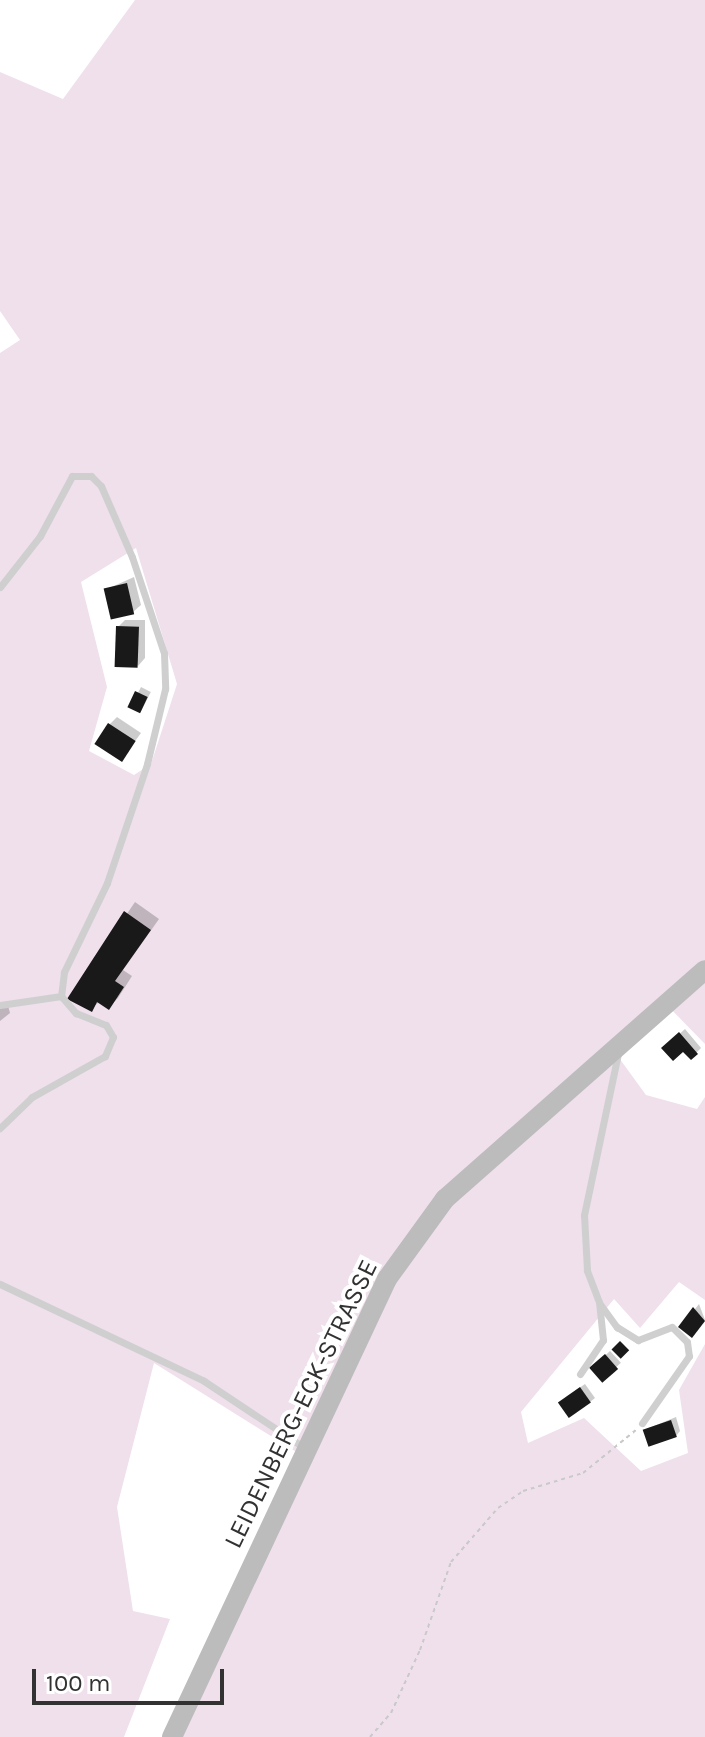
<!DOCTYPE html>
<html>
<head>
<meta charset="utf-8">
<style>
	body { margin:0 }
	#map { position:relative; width:705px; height:1737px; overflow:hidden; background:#fff; font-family:Karla,sans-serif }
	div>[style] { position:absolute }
	.green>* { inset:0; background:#efe0ec }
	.shadow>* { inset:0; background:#0003; transform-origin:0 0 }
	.building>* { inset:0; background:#191919; transform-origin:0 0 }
	.path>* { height:2px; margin-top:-1px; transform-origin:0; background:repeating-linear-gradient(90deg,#c9c9c9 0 4px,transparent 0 8px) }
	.lane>* { height:7px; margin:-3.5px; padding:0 3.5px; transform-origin:3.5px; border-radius:3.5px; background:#cfcfcf }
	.secondary>* { height:20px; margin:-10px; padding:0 10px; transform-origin:10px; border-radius:10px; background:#bcbcbc }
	span { translate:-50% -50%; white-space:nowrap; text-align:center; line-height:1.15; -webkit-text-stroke:8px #fff; paint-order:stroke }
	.street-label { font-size:26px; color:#323232 }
	.scale { position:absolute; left:32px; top:1669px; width:192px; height:36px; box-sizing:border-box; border:4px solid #323232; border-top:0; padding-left:10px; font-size:24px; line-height:28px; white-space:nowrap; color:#323232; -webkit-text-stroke:6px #fff; paint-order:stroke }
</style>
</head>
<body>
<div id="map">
	<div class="green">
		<i style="clip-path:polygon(evenodd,135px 0,705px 0,705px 1044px,665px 1003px,614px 1051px,646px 1095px,697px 1109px,705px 1097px,705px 1300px,679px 1282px,640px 1328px,614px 1299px,521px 1412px,528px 1443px,584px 1418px,641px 1471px,688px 1453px,679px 1390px,705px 1344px,705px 1737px,178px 1737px,311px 1461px,154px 1363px,117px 1507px,133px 1611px,170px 1619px,124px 1737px,0 1737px,0 353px,20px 340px,0 311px,0 72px,63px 99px,135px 0,136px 548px,177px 684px,151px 764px,134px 775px,89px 751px,107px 687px,81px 582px,136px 548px)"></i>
	</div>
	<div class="shadow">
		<i style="clip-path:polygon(134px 577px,141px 605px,133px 612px,107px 589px)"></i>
		<i style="clip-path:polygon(125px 620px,145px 620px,145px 658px,138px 666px,118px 627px)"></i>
		<i style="left:141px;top:687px;width:11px;height:22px;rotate:27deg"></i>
		<i style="clip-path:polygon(117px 717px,141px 733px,122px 759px,110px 724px)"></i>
		<i style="clip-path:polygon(135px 902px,159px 919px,123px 970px,132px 976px,118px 998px,108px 1008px,99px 1002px,91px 1009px,70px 998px)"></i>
		<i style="clip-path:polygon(7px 1002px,10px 1013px,0 1021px,0 1004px)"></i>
		<i style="clip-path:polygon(685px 1029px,701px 1048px,691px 1058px,683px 1049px,664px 1048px)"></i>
		<i style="clip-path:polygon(699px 1304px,705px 1320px,696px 1331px,681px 1327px)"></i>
		<i style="left:610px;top:1351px;width:16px;height:25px;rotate:47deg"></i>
		<i style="clip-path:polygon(585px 1384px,595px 1398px,590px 1402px,565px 1398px)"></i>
		<i style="clip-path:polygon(676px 1417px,680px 1431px,676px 1436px,644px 1430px)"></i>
	</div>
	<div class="building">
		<i style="left:127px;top:583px;width:32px;height:24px;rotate:77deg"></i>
		<i style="left:116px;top:626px;width:23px;height:41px;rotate:2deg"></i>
		<i style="left:135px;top:691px;width:14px;height:18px;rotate:25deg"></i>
		<i style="left:108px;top:723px;width:33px;height:25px;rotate:33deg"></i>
		<i style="clip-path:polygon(124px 911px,151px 930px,115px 981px,124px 987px,109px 1010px,97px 1002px,92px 1012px,67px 999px)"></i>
		<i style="clip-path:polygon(679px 1032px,698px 1054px,691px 1060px,683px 1052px,673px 1061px,661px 1048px)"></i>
		<i style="clip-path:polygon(693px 1307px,705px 1321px,692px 1338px,678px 1327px)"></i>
		<i style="left:620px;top:1341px;width:13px;height:12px;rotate:45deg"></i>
		<i style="left:605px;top:1354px;width:20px;height:21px;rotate:49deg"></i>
		<i style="left:580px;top:1387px;width:19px;height:27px;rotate:55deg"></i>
		<i style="left:671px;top:1420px;width:18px;height:30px;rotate:71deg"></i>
	</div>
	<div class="path">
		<i style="left:370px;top:1737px;width:32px;rotate:-49deg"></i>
		<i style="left:391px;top:1713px;width:69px;rotate:-65.3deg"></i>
		<i style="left:420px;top:1650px;width:93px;rotate:-70.6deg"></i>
		<i style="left:451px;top:1562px;width:72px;rotate:-49deg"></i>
		<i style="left:498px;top:1508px;width:30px;rotate:-34deg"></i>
		<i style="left:523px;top:1491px;width:63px;rotate:-16.7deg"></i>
		<i style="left:583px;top:1473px;width:68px;rotate:-39.1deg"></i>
	</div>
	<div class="lane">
		<i style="left:0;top:587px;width:65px;rotate:-51.9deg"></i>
		<i style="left:40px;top:536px;width:68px;rotate:-61.9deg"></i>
		<i style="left:72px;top:476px;width:19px"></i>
		<i style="left:91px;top:476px;width:14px;rotate:45deg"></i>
		<i style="left:101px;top:486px;width:77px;rotate:66.4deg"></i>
		<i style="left:132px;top:557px;width:101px;rotate:71.6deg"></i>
		<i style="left:164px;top:653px;width:36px;rotate:88deg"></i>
		<i style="left:165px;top:689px;width:77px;rotate:103.5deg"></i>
		<i style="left:147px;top:764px;width:126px;rotate:108.6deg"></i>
		<i style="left:107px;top:883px;width:99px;rotate:115.8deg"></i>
		<i style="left:64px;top:972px;width:24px;rotate:97deg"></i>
		<i style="left:0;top:1005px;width:62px;rotate:-8.4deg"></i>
		<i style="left:61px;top:996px;width:23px;rotate:49deg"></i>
		<i style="left:76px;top:1013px;width:32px;rotate:22deg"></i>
		<i style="left:106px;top:1025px;width:14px;rotate:60deg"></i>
		<i style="left:113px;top:1037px;width:21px;rotate:113deg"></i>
		<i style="left:105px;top:1056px;width:84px;rotate:150.7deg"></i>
		<i style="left:32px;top:1097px;width:45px;rotate:135.9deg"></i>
		<i style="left:0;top:1284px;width:226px;rotate:25.4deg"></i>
		<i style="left:204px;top:1381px;width:121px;rotate:33.6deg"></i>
		<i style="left:600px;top:1304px;width:29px;rotate:54deg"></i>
		<i style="left:617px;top:1327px;width:25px;rotate:32deg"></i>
		<i style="left:638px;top:1340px;width:36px;rotate:-21deg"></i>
		<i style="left:672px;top:1327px;width:21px;rotate:45deg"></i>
		<i style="left:687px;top:1342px;width:14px;rotate:82deg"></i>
		<i style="left:689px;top:1356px;width:82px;rotate:125deg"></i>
		<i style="left:580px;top:1374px;width:41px;rotate:-55.9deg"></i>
		<i style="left:603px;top:1340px;width:38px;rotate:-96deg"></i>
		<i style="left:599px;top:1302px;width:34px;rotate:-111deg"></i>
		<i style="left:587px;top:1270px;width:55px;rotate:-93.1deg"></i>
		<i style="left:584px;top:1215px;width:166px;rotate:-78.1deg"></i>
	</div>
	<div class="secondary">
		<i style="left:172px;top:1737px;width:506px;rotate:-64.85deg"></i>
		<i style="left:387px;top:1279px;width:99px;rotate:-54.1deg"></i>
		<i style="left:445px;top:1199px;width:346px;rotate:-41.4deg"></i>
	</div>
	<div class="street-label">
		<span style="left:301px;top:1404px;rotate:-64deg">LEIDENBERG-ECK-STRASSE</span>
	</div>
	<div class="scale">100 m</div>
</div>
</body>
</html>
